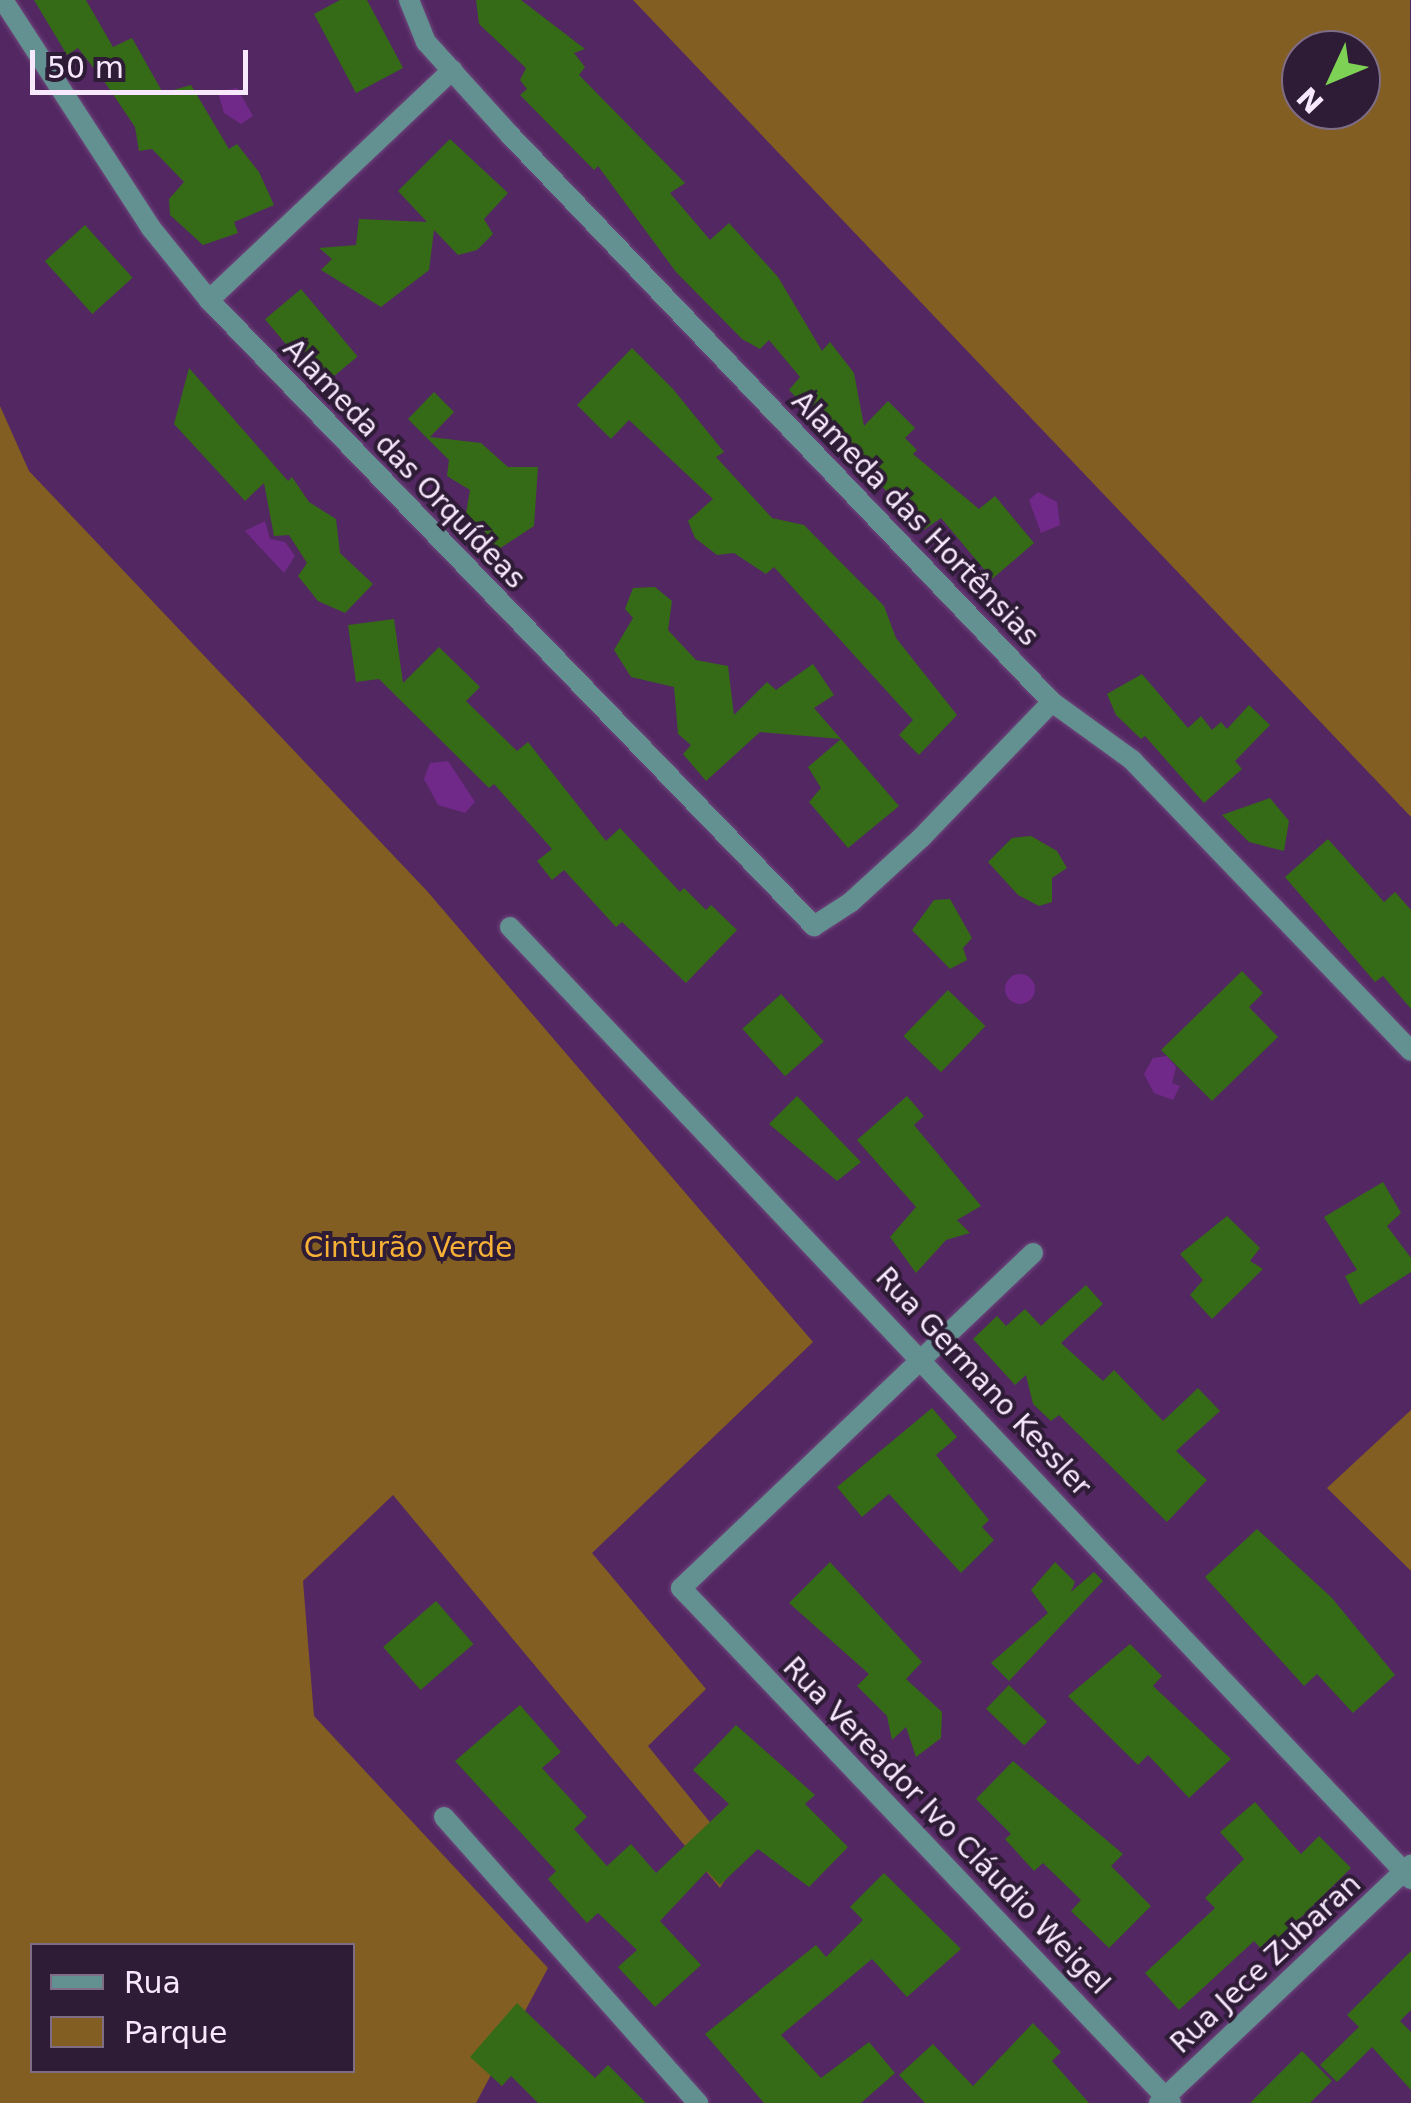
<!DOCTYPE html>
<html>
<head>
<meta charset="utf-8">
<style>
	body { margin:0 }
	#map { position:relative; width:1411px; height:2103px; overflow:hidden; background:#532762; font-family:"DejaVu Sans",sans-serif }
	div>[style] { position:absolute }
	.green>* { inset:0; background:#825e23 }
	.water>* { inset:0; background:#712989 }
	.round { border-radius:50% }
	.building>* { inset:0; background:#356b16; transform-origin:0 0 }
	.roads { filter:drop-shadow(0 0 2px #6d467b) drop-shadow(0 0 2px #6d467b) }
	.minor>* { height:20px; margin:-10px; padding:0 10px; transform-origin:10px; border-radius:10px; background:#639090 }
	span { translate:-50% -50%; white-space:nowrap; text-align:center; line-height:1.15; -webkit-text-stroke:8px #2e1b35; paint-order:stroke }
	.street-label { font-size:28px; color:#f7e8fd }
	.park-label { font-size:28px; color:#f7b137 }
	.legend { position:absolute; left:30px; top:1943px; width:325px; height:130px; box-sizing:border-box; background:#2e1b35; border:2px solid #7e6d85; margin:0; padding:12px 18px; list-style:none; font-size:30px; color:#f7e8fd }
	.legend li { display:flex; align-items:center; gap:20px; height:50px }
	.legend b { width:50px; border:2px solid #7e6d85 }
	.north { position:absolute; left:1281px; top:30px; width:100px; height:100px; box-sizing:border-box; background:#2e1b35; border:2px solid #7e6d85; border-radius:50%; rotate:226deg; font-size:28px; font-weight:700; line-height:40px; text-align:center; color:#f7e8fd }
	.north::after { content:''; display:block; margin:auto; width:35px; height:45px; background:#7dd154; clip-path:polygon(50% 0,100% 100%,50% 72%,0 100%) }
	.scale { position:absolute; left:30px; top:50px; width:218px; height:45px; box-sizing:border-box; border:5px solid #f7e8fd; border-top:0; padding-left:12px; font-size:30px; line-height:35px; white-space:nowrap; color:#f7e8fd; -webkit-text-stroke:8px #2e1b35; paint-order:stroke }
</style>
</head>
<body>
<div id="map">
	<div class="green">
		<i style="clip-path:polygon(evenodd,633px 0,1410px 0,1411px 817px,633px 0,1361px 50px,1361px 110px,1301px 110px,1301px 50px,1361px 50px)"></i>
		<i style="clip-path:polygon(evenodd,0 406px,29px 471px,427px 891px,813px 1342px,592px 1553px,706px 1689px,648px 1746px,739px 1858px,720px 1888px,393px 1495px,303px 1581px,314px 1716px,548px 1968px,476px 2103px,0 2103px,0 406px,32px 1946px,352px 1946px,352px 2070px,32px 2070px,32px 1946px)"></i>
		<i style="clip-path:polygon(1411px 1410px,1411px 1571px,1327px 1488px)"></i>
	</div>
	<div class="water">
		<i style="clip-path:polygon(237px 88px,253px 116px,241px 124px,224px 113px,218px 92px)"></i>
		<i style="clip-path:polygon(1038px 492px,1057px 502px,1060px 525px,1041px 533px,1029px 500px)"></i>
		<i style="clip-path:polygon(265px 521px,270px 539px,285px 542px,295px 556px,284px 573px,245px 531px)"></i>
		<i style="clip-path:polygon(448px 761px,475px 802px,465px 813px,438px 805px,424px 779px,430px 763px)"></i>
		<i class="round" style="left:1005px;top:974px;width:30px;height:30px"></i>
		<i style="clip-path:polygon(1167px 1056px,1176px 1067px,1172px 1083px,1180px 1086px,1173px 1100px,1154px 1093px,1144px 1074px,1153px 1058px)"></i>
	</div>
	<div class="building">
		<i style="clip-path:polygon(34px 0,86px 0,113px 47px,132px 38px,163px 93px,191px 85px,229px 149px,237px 144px,259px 172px,274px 205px,234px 222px,238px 233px,203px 245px,170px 215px,169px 199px,184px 182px,152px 149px,139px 151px,135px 127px,106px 84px,78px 48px,67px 55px)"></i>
		<i style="clip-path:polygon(340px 0,367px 0,403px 68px,356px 93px,314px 14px)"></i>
		<i style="clip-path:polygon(476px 0,521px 0,585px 49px,574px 53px,585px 67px,579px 75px,685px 183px,670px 193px,710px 240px,729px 223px,778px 277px,822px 351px,830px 342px,854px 373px,864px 426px,888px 401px,915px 428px,905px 438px,917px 450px,913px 454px,979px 509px,995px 496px,1034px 543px,992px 579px,941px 518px,924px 530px,789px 390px,800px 377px,769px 340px,760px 349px,742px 339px,676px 272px,598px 166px,594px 170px,520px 95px,527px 89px,520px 80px,526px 68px,479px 24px)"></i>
		<i style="clip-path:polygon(450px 139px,508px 193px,484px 219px,493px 234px,477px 250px,458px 255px,434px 230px,429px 270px,381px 307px,321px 270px,332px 259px,319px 248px,356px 245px,359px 219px,427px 222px,398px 191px)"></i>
		<i style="left:85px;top:225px;width:71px;height:54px;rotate:48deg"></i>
		<i style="left:301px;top:289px;width:88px;height:47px;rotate:50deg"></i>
		<i style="clip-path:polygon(632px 348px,673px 389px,724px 452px,716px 457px,772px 518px,804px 525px,884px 606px,896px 638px,957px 715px,919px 755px,899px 735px,913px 720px,774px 567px,766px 574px,734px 553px,717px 555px,695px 538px,688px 521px,713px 499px,629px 420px,611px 439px,577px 405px)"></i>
		<i style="clip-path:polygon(189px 368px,288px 481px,292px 477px,309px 502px,336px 519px,340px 553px,373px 584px,345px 613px,318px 601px,298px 576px,307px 563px,289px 535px,274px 536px,264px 483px,245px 501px,174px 424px)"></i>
		<i style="clip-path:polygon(434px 392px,454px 412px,430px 437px,481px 443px,508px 467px,538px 467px,534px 526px,493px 553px,483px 528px,465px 519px,470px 490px,447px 476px,449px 460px,408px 419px)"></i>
		<i style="clip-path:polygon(655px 587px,672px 601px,668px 630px,696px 660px,728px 666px,734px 715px,767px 682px,776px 690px,813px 664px,834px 695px,814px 708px,841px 739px,760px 732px,706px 781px,683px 754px,691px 745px,678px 734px,674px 687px,631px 677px,614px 650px,633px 618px,625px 609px,633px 588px)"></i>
		<i style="clip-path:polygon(394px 619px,403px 683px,439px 647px,480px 687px,466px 701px,517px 751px,528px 742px,606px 841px,620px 828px,680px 892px,684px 888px,706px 910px,711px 905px,737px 930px,686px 983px,622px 922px,616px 927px,564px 870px,552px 880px,537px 861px,552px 849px,494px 784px,489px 788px,379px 679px,356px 682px,348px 625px)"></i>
		<i style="clip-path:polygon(1142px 674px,1188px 728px,1201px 716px,1212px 730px,1221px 722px,1227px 729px,1249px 705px,1270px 725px,1235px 761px,1242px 769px,1204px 803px,1145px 736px,1141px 739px,1116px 715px,1107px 694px)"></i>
		<i style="clip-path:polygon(841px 739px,899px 806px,848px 848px,809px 802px,821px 788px,808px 767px)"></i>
		<i style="clip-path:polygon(1270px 798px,1289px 821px,1284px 851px,1249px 842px,1222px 815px)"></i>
		<i style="clip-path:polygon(1031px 836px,1057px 851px,1067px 868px,1052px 878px,1052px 902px,1039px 906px,1018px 895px,988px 862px,1012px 838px)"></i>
		<i style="clip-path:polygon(1328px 839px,1384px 902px,1395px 892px,1411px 910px,1411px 1009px,1383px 976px,1375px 982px,1285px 877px)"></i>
		<i style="clip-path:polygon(950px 899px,972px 938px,963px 948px,967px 960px,950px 969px,912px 930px,934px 900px)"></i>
		<i style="clip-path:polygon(1242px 971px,1263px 993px,1249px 1007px,1278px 1037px,1212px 1101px,1161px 1050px)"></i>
		<i style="left:948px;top:990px;width:52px;height:64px;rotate:44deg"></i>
		<i style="left:781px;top:994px;width:64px;height:52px;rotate:48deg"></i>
		<i style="clip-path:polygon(797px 1096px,861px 1162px,837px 1181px,769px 1124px)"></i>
		<i style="clip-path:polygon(907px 1096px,924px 1116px,914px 1125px,981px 1206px,957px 1220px,970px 1233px,946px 1240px,916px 1273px,890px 1237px,916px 1207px,857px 1140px)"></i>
		<i style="clip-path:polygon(1383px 1182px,1401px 1213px,1387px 1226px,1411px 1258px,1411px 1272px,1360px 1305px,1345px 1276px,1357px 1270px,1324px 1217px)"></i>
		<i style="clip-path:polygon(1227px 1216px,1260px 1248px,1250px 1261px,1263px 1269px,1212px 1319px,1190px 1295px,1203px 1280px,1180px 1254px)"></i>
		<i style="clip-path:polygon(1086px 1285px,1103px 1304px,1061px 1343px,1103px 1381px,1114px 1370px,1163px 1421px,1198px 1388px,1220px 1411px,1176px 1451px,1207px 1480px,1167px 1522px,1059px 1415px,1051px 1421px,1033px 1404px,1026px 1375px,1015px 1385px,973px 1339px,997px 1316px,1006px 1326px,1025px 1309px,1041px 1326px)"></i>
		<i style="clip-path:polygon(932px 1408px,957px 1437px,936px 1455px,989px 1520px,982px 1527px,994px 1540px,961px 1573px,889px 1494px,862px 1517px,837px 1487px)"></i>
		<i style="clip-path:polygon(1257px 1529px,1332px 1598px,1395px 1675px,1353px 1713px,1317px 1674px,1304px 1686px,1205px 1577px)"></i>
		<i style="clip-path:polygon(830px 1562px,922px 1662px,906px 1679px,942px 1712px,941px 1738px,916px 1757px,906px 1727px,892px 1740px,887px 1716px,857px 1686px,869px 1674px,789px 1603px)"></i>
		<i style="clip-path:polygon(1055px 1562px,1075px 1582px,1071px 1592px,1094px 1572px,1103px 1581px,1009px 1681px,991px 1663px,1048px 1613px,1031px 1590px)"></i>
		<i style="left:436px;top:1601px;width:57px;height:70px;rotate:49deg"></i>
		<i style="clip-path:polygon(1130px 1644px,1162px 1676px,1153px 1686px,1231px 1759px,1189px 1798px,1148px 1755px,1138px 1765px,1068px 1696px)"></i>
		<i style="left:1009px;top:1685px;width:53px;height:33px;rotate:44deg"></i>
		<i style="clip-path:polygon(520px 1705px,561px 1752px,542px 1768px,587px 1817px,574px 1829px,607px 1866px,631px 1844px,656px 1873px,729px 1804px,693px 1770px,736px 1725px,815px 1795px,805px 1804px,848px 1847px,809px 1887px,758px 1849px,720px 1885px,707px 1871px,660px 1921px,701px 1965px,655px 2007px,618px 1967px,637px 1950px,598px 1913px,587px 1923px,548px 1879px,556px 1871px,455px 1761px)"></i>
		<i style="clip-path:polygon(1013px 1761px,1123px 1854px,1111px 1866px,1151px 1906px,1109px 1948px,1071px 1911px,1081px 1900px,1043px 1863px,1034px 1871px,1005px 1839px,1011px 1834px,976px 1799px)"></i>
		<i style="clip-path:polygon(1255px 1802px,1301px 1854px,1319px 1836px,1351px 1868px,1265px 1953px,1254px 1941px,1179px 2010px,1145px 1973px,1215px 1908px,1205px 1898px,1244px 1859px,1220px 1832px)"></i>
		<i style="clip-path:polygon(884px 1873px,961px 1949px,907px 1997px,872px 1959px,781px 2035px,821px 2078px,869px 2042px,895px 2073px,861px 2103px,764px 2103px,705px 2034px,816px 1945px,826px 1957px,863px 1920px,850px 1907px)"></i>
		<i style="clip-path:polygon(1411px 1951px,1411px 2010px,1400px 2021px,1411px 2032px,1411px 2090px,1372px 2047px,1337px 2082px,1320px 2065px,1359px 2027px,1347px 2015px)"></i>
		<i style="clip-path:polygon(517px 2003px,595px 2078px,608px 2065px,646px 2103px,538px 2103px,511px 2076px,502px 2086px,470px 2057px)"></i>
		<i style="clip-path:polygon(1033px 2023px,1061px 2052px,1052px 2061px,1089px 2103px,925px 2103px,899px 2075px,933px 2044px,973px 2086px)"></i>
		<i style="clip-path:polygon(1302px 2051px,1332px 2081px,1310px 2103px,1250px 2103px)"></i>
	</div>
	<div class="roads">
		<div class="minor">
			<i style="left:3px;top:0;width:272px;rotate:57deg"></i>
			<i style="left:151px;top:228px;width:92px;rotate:51.1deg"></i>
			<i style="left:209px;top:300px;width:871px;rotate:45.98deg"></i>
			<i style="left:814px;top:926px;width:44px;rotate:-33deg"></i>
			<i style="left:851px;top:902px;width:95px;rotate:-42.4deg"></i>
			<i style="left:921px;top:838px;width:189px;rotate:-46.1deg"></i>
			<i style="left:409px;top:0;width:45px;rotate:68deg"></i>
			<i style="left:426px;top:42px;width:125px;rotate:47.9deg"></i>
			<i style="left:510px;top:135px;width:784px;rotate:46.29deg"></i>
			<i style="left:1052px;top:702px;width:99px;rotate:35.9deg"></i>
			<i style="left:1132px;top:760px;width:403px;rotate:46.2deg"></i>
			<i style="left:209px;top:300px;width:335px;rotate:-43.4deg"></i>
			<i style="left:510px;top:927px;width:1311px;rotate:46.58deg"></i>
			<i style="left:1033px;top:1253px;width:486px;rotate:136.4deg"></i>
			<i style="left:681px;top:1588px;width:711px;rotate:46.42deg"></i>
			<i style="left:444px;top:1817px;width:383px;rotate:48.4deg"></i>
			<i style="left:1159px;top:2103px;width:347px;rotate:-43.4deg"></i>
		</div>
	</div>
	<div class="street-label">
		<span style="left:404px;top:464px;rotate:46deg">Alameda das Orquídeas</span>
		<span style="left:915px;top:519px;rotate:46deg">Alameda das Hortênsias</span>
		<span style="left:983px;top:1382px;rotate:47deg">Rua Germano Kessler</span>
		<span style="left:946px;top:1826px;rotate:46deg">Rua Vereador Ivo Cláudio Weigel</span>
		<span style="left:1266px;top:1964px;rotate:-43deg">Rua Jece Zubaran</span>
	</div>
	<div class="park-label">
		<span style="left:408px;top:1248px">Cinturão Verde</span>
	</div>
	<ul class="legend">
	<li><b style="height:12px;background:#639090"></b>Rua</li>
	<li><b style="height:28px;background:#825e23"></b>Parque</li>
	</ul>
	<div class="north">N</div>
	<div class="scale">50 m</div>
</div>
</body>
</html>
